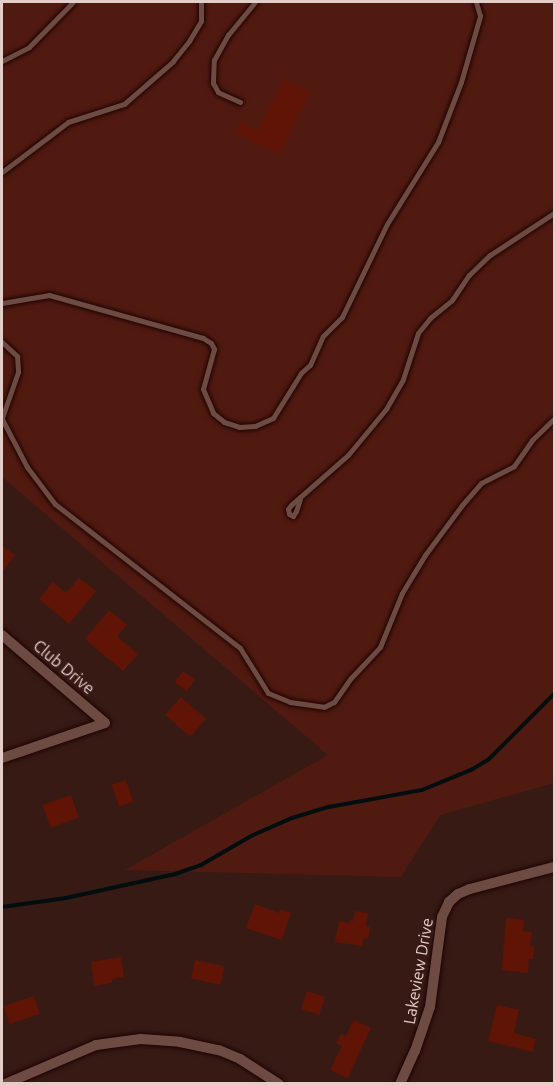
<!DOCTYPE html>
<html>
<head>
<meta charset="utf-8">
<style>
	body { margin:0 }
	#map { position:relative; width:556px; height:1085px; overflow:hidden; background:#381a14; font-family:Ubuntu,sans-serif }
	div>[style] { position:absolute }
	.green>* { inset:0; background:#511a10 }
	.stream>* { height:4px; margin:-2px; padding:0 2px; transform-origin:2px; border-radius:2px; background:#010e0f }
	.building>* { inset:0; background:#5f1406; transform-origin:0 0 }
	.roads { filter:drop-shadow(0 0 2px #1d0402) drop-shadow(0 0 2px #1d0402) }
	.lane>* { height:5px; margin:-2.5px; padding:0 2.5px; transform-origin:2.5px; border-radius:2.5px; background:#6d4b43 }
	.street>* { height:10px; margin:-5px; padding:0 5px; transform-origin:5px; border-radius:5px; background:#6d4b43 }
	span { translate:-50% -50%; white-space:nowrap; text-align:center; line-height:1.15; -webkit-text-stroke:5px #381a14; paint-order:stroke }
	.street-label { font-size:16px; color:#e3cfca }
	.frame { position:absolute; inset:0; border:3px solid #e3cfca; pointer-events:none }
</style>
</head>
<body>
<div id="map">
	<div class="green">
		<i style="clip-path:polygon(2px 2px,554px 2px,554px 783px,440px 815px,401px 877px,125px 870px,328px 755px,2px 477px)"></i>
	</div>
	<div class="stream">
		<i style="left:2px;top:907px;width:65px;rotate:-8deg"></i>
		<i style="left:66px;top:898px;width:112px;rotate:-12.4deg"></i>
		<i style="left:175px;top:874px;width:28px;rotate:-19deg"></i>
		<i style="left:201px;top:865px;width:58px;rotate:-30.1deg"></i>
		<i style="left:251px;top:836px;width:45px;rotate:-23.7deg"></i>
		<i style="left:292px;top:818px;width:39px;rotate:-17deg"></i>
		<i style="left:329px;top:807px;width:95px;rotate:-10.4deg"></i>
		<i style="left:422px;top:790px;width:53px;rotate:-22.2deg"></i>
		<i style="left:471px;top:770px;width:21px;rotate:-31deg"></i>
		<i style="left:489px;top:759px;width:92px;rotate:-45deg"></i>
	</div>
	<div class="building">
		<i style="clip-path:polygon(284px 79px,310px 92px,279px 154px,235px 133px,241px 122px,257px 131px)"></i>
		<i style="clip-path:polygon(2px 546px,15px 555px,2px 573px)"></i>
		<i style="clip-path:polygon(79px 578px,96px 591px,69px 624px,39px 599px,53px 582px,66px 593px)"></i>
		<i style="clip-path:polygon(109px 610px,127px 625px,117px 636px,138px 654px,123px 671px,85px 639px)"></i>
		<i style="left:183px;top:671px;width:15px;height:14px;rotate:37deg"></i>
		<i style="left:181px;top:697px;width:33px;height:24px;rotate:41deg"></i>
		<i style="left:126px;top:780px;width:23px;height:15px;rotate:72deg"></i>
		<i style="left:71px;top:795px;width:24px;height:30px;rotate:71deg"></i>
		<i style="clip-path:polygon(255px 904px,279px 913px,280px 909px,291px 913px,282px 940px,246px 928px)"></i>
		<i style="clip-path:polygon(355px 911px,368px 913px,366px 926px,370px 927px,368px 939px,364px 938px,362px 946px,335px 942px,339px 921px,349px 923px,350px 920px,353px 921px)"></i>
		<i style="clip-path:polygon(506px 918px,524px 920px,523px 931px,532px 932px,530px 946px,534px 947px,533px 959px,529px 959px,528px 973px,502px 970px)"></i>
		<i style="clip-path:polygon(121px 957px,124px 977px,112px 979px,112px 983px,94px 986px,91px 962px)"></i>
		<i style="left:195px;top:960px;width:30px;height:19px;rotate:12deg"></i>
		<i style="left:307px;top:991px;width:19px;height:19px;rotate:18deg"></i>
		<i style="left:34px;top:996px;width:19px;height:32px;rotate:72deg"></i>
		<i style="clip-path:polygon(497px 1005px,519px 1010px,514px 1033px,536px 1039px,532px 1052px,488px 1041px)"></i>
		<i style="clip-path:polygon(354px 1020px,371px 1028px,348px 1078px,330px 1070px,342px 1046px,336px 1043px,341px 1034px,346px 1036px)"></i>
	</div>
	<div class="roads">
		<div class="lane">
			<i style="left:2px;top:61px;width:30px;rotate:-27deg"></i>
			<i style="left:29px;top:47px;width:63px;rotate:-45.6deg"></i>
			<i style="left:240px;top:102px;width:24px;rotate:-156deg"></i>
			<i style="left:218px;top:92px;width:10px;rotate:-119deg"></i>
			<i style="left:213px;top:83px;width:23px;rotate:-88deg"></i>
			<i style="left:214px;top:60px;width:29px;rotate:-61deg"></i>
			<i style="left:228px;top:35px;width:43px;rotate:-50.7deg"></i>
			<i style="left:2px;top:172px;width:83px;rotate:-37.1deg"></i>
			<i style="left:68px;top:122px;width:59px;rotate:-17.8deg"></i>
			<i style="left:124px;top:104px;width:30px;rotate:-41deg"></i>
			<i style="left:147px;top:84px;width:35px;rotate:-41deg"></i>
			<i style="left:173px;top:61px;width:26px;rotate:-51deg"></i>
			<i style="left:189px;top:41px;width:23px;rotate:-59deg"></i>
			<i style="left:201px;top:21px;width:19px;rotate:-90deg"></i>
			<i style="left:2px;top:303px;width:48px;rotate:-9.7deg"></i>
			<i style="left:49px;top:295px;width:160px;rotate:15.6deg"></i>
			<i style="left:203px;top:338px;width:9px;rotate:32deg"></i>
			<i style="left:211px;top:343px;width:7px;rotate:63deg"></i>
			<i style="left:214px;top:349px;width:41px;rotate:105.4deg"></i>
			<i style="left:203px;top:389px;width:26px;rotate:67deg"></i>
			<i style="left:213px;top:413px;width:14px;rotate:39deg"></i>
			<i style="left:224px;top:422px;width:16px;rotate:18deg"></i>
			<i style="left:239px;top:427px;width:16px;rotate:-4deg"></i>
			<i style="left:255px;top:426px;width:20px;rotate:-24deg"></i>
			<i style="left:273px;top:418px;width:53px;rotate:-58.1deg"></i>
			<i style="left:301px;top:373px;width:12px;rotate:-42deg"></i>
			<i style="left:310px;top:365px;width:32px;rotate:-66deg"></i>
			<i style="left:323px;top:336px;width:27px;rotate:-45deg"></i>
			<i style="left:342px;top:317px;width:103px;rotate:-64.2deg"></i>
			<i style="left:387px;top:224px;width:97px;rotate:-58.1deg"></i>
			<i style="left:438px;top:142px;width:64px;rotate:-69deg"></i>
			<i style="left:461px;top:82px;width:69px;rotate:-73.9deg"></i>
			<i style="left:480px;top:16px;width:15px;rotate:-106deg"></i>
			<i style="left:2px;top:342px;width:21px;rotate:43deg"></i>
			<i style="left:17px;top:356px;width:16px;rotate:86deg"></i>
			<i style="left:18px;top:372px;width:49px;rotate:109.2deg"></i>
			<i style="left:2px;top:419px;width:54px;rotate:62.5deg"></i>
			<i style="left:27px;top:467px;width:46px;rotate:52.9deg"></i>
			<i style="left:55px;top:504px;width:234px;rotate:37.9deg"></i>
			<i style="left:240px;top:648px;width:53px;rotate:58.1deg"></i>
			<i style="left:268px;top:693px;width:24px;rotate:22deg"></i>
			<i style="left:290px;top:702px;width:34px;rotate:8deg"></i>
			<i style="left:324px;top:707px;width:11px;rotate:-27deg"></i>
			<i style="left:334px;top:702px;width:29px;rotate:-55deg"></i>
			<i style="left:351px;top:678px;width:42px;rotate:-46.9deg"></i>
			<i style="left:380px;top:647px;width:58px;rotate:-67.8deg"></i>
			<i style="left:402px;top:593px;width:44px;rotate:-58.8deg"></i>
			<i style="left:425px;top:555px;width:62px;rotate:-53.5deg"></i>
			<i style="left:462px;top:505px;width:29px;rotate:-49deg"></i>
			<i style="left:481px;top:483px;width:37px;rotate:-27deg"></i>
			<i style="left:514px;top:466px;width:32px;rotate:-55deg"></i>
			<i style="left:532px;top:440px;width:30px;rotate:-44deg"></i>
			<i style="left:300px;top:499px;width:13px;rotate:108deg"></i>
			<i style="left:296px;top:511px;width:6px;rotate:121deg"></i>
			<i style="left:293px;top:516px;width:4px;rotate:-153deg"></i>
			<i style="left:289px;top:514px;width:5px;rotate:-101deg"></i>
			<i style="left:288px;top:509px;width:5px;rotate:-53deg"></i>
			<i style="left:291px;top:505px;width:76px;rotate:-41.3deg"></i>
			<i style="left:348px;top:455px;width:60px;rotate:-50.4deg"></i>
			<i style="left:386px;top:409px;width:34px;rotate:-60deg"></i>
			<i style="left:403px;top:379px;width:48px;rotate:-71.9deg"></i>
			<i style="left:418px;top:333px;width:19px;rotate:-51deg"></i>
			<i style="left:430px;top:318px;width:28px;rotate:-39deg"></i>
			<i style="left:452px;top:300px;width:30px;rotate:-56deg"></i>
			<i style="left:469px;top:275px;width:29px;rotate:-44deg"></i>
			<i style="left:490px;top:255px;width:77px;rotate:-33.3deg"></i>
		</div>
		<div class="street">
			<i style="left:2px;top:635px;width:135px;rotate:40.5deg"></i>
			<i style="left:105px;top:723px;width:109px;rotate:161.2deg"></i>
			<i style="left:5px;top:1084px;width:99px;rotate:-23.2deg"></i>
			<i style="left:96px;top:1045px;width:45px;rotate:-7.6deg"></i>
			<i style="left:141px;top:1039px;width:39px;rotate:4deg"></i>
			<i style="left:180px;top:1042px;width:40px;rotate:12deg"></i>
			<i style="left:219px;top:1050px;width:23px;rotate:23deg"></i>
			<i style="left:240px;top:1059px;width:46px;rotate:32.7deg"></i>
			<i style="left:400px;top:1084px;width:36px;rotate:-66deg"></i>
			<i style="left:415px;top:1051px;width:46px;rotate:-71.2deg"></i>
			<i style="left:430px;top:1007px;width:91px;rotate:-82.4deg"></i>
			<i style="left:442px;top:917px;width:17px;rotate:-65deg"></i>
			<i style="left:449px;top:902px;width:12px;rotate:-42deg"></i>
			<i style="left:458px;top:894px;width:13px;rotate:-23deg"></i>
			<i style="left:470px;top:889px;width:87px;rotate:-14.7deg"></i>
		</div>
	</div>
	<div class="street-label">
		<span style="left:64px;top:667px;rotate:40deg">Club Drive</span>
		<span style="left:418px;top:971px;rotate:-80deg">Lakeview Drive</span>
	</div>
	<div class="frame"></div>
</div>
</body>
</html>
